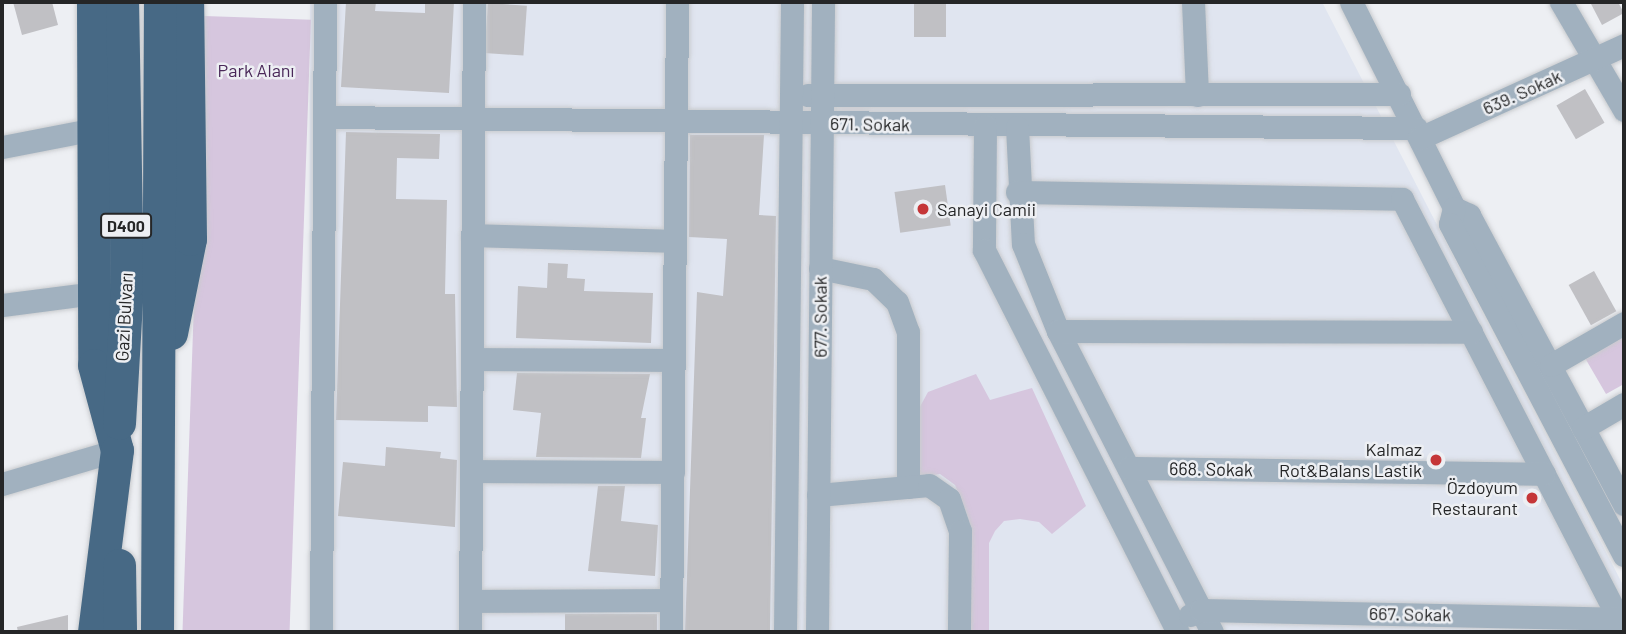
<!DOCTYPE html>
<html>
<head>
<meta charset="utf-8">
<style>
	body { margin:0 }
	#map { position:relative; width:1626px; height:634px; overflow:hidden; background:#edeff3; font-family:Barlow,sans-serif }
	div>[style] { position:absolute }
	.built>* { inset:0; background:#e0e5f0 }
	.green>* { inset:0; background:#d6c6de; transform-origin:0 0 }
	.building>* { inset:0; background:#c0c0c4; transform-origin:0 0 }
	.roads { filter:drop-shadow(0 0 2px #c9cbce) drop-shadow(0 0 2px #c9cbce) }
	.minor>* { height:23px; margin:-11.5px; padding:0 11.5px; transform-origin:11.5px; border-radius:11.5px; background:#a1b1bf }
	.highway>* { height:33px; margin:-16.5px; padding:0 16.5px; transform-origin:16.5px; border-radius:16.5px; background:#476985 }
	.dots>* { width:19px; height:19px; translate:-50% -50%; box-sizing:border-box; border:4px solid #edeff3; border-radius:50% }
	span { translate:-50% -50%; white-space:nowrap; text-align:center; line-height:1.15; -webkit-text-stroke:5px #edeff3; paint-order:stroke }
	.shield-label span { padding:2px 5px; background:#edeff3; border:2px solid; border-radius:5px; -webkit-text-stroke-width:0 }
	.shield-label { font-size:16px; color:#252627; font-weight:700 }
	.park-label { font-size:18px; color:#4a2859 }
	.street-label { font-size:18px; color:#252627 }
	.poi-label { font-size:18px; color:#252627 }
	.left { translate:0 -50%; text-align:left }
	.right { translate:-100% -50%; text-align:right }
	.frame { position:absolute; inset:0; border:4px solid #252627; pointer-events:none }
</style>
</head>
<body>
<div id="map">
	<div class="built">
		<i style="clip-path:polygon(310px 2px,1322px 2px,1624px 587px,1624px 632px,309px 632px)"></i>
	</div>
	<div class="green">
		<i style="left:204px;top:16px;width:107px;height:616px;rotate:2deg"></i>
		<i style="clip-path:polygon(1624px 336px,1624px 384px,1606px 394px,1585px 358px)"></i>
		<i style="clip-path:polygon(976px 374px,990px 400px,1032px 388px,1086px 506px,1052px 534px,1039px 522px,1020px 519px,1004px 521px,995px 531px,989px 543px,989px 632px,969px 632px,968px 517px,955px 485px,940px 474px,920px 477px,916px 414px,928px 392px)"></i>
	</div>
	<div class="building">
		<i style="clip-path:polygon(13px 2px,52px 2px,58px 25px,22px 35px)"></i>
		<i style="clip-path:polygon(346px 2px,376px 2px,375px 11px,425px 13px,425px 2px,454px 2px,449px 93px,341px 87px)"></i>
		<i style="left:914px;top:2px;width:32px;height:35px"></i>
		<i style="clip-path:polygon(1590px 2px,1618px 2px,1624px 13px,1602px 25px)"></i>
		<i style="left:488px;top:3px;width:39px;height:50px;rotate:4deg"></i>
		<i style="left:1585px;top:89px;width:39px;height:33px;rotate:60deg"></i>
		<i style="clip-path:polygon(346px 132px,440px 134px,439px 159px,397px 158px,396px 199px,447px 200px,445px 294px,455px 294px,457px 407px,428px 406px,428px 422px,336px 420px)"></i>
		<i style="clip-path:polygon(690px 135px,764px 135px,759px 215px,776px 216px,770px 632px,685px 632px,697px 292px,723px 296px,727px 239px,689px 237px)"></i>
		<i style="left:945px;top:185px;width:41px;height:51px;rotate:82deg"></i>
		<i style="clip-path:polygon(548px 263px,568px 264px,567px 278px,585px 279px,584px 291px,653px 293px,651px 343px,516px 338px,518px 286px,547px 288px)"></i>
		<i style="left:1594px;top:271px;width:46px;height:29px;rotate:61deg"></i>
		<i style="clip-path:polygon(517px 373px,650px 374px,641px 418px,646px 418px,641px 458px,536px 457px,541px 413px,513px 410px)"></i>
		<i style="clip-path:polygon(386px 447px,441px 452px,440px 458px,457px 460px,455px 527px,338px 516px,343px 462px,385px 466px)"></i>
		<i style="clip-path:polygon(598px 486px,625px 486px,621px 521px,658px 525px,655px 576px,588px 571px)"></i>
		<i style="left:657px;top:614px;width:18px;height:92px;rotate:90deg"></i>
		<i style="clip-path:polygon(68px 615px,68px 632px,18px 632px,17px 627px)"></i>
	</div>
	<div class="roads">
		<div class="minor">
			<i style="left:1193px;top:2px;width:93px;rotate:87.5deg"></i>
			<i style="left:1351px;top:2px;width:230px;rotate:63.4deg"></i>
			<i style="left:1454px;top:208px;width:17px;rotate:25deg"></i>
			<i style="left:1469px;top:215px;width:328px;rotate:61.8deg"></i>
			<i style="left:1561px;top:2px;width:125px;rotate:59.7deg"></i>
			<i style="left:808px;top:95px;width:591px;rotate:-0.1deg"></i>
			<i style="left:324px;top:117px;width:1092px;rotate:0.58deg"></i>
			<i style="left:985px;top:126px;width:124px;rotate:90.5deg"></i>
			<i style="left:984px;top:250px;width:428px;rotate:63.1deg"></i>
			<i style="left:1017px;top:127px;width:117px;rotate:87.1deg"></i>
			<i style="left:1023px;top:244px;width:94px;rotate:68.1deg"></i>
			<i style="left:1058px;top:331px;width:338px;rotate:62.9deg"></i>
			<i style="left:1420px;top:138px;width:224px;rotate:-24.5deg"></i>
			<i style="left:2px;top:147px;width:95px;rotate:-11deg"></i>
			<i style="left:1017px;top:192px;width:385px;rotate:1deg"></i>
			<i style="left:1402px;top:199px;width:484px;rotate:62.7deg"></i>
			<i style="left:1454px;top:208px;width:16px;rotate:104deg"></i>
			<i style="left:1450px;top:224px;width:374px;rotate:62.3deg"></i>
			<i style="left:472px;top:235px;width:203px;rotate:1.7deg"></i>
			<i style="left:820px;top:268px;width:54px;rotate:11.7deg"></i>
			<i style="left:873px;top:279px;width:33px;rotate:44deg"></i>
			<i style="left:897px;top:302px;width:32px;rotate:70deg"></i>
			<i style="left:908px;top:332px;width:155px;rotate:90deg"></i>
			<i style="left:2px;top:305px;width:93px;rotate:-7.4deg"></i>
			<i style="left:1058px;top:331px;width:413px;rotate:0.1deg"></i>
			<i style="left:472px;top:359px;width:202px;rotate:0.3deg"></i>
			<i style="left:1551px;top:365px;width:84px;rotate:-29.9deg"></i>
			<i style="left:1583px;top:428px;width:48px;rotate:-30.3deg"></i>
			<i style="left:1129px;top:468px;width:415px;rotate:0.8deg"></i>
			<i style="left:471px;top:471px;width:202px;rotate:0.3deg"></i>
			<i style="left:2px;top:484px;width:120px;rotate:-16.5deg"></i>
			<i style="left:818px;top:495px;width:111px;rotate:-5.1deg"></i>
			<i style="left:929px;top:485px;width:24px;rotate:35deg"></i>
			<i style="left:949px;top:499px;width:34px;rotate:71deg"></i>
			<i style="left:960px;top:531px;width:101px;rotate:90.6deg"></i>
			<i style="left:470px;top:601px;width:201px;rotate:-0.3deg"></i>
			<i style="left:1190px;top:615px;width:12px;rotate:-24deg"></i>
			<i style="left:1201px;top:610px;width:418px;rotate:1.2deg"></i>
			<i style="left:321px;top:632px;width:630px;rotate:-89.64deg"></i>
			<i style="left:470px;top:632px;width:630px;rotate:-89.64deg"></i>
			<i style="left:671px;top:632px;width:630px;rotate:-89.45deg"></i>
			<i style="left:785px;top:632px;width:630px;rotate:-89.36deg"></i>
			<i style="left:817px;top:632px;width:630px;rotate:-89.45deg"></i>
		</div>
		<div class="highway">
			<i style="left:93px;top:2px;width:363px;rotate:89.8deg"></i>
			<i style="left:94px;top:365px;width:88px;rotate:74.9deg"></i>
			<i style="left:117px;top:450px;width:183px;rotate:97.2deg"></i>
			<i style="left:171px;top:333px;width:96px;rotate:-78.6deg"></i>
			<i style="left:190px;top:239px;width:237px;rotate:-90.7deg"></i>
			<i style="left:119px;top:423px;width:138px;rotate:-86.7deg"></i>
			<i style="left:127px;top:285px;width:283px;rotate:-91deg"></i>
			<i style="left:119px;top:565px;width:67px;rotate:89.1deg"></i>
			<i style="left:157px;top:632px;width:630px;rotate:-89.73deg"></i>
		</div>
	</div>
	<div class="dots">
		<i style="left:923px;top:209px;background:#c53638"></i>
		<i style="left:1436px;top:460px;background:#c53638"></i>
		<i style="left:1532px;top:498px;background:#c53638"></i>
	</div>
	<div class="shield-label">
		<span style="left:126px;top:226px">D400</span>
	</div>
	<div class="park-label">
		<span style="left:256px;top:70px">Park Alanı</span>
	</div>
	<div class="street-label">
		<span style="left:1522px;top:92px;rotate:-24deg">639. Sokak</span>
		<span style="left:870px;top:124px;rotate:1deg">671. Sokak</span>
		<span style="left:124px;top:317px;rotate:-87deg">Gazi Bulvarı</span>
		<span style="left:820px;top:317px;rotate:-90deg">677. Sokak</span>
		<span style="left:1211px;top:469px;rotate:1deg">668. Sokak</span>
		<span style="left:1410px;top:614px;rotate:1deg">667. Sokak</span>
	</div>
	<div class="poi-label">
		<span class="left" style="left:937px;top:209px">Sanayi Camii</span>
		<span class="right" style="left:1422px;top:460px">Kalmaz<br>Rot&amp;Balans Lastik</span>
		<span class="right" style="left:1518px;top:498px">Özdoyum<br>Restaurant</span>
	</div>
	<div class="frame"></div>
</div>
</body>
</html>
